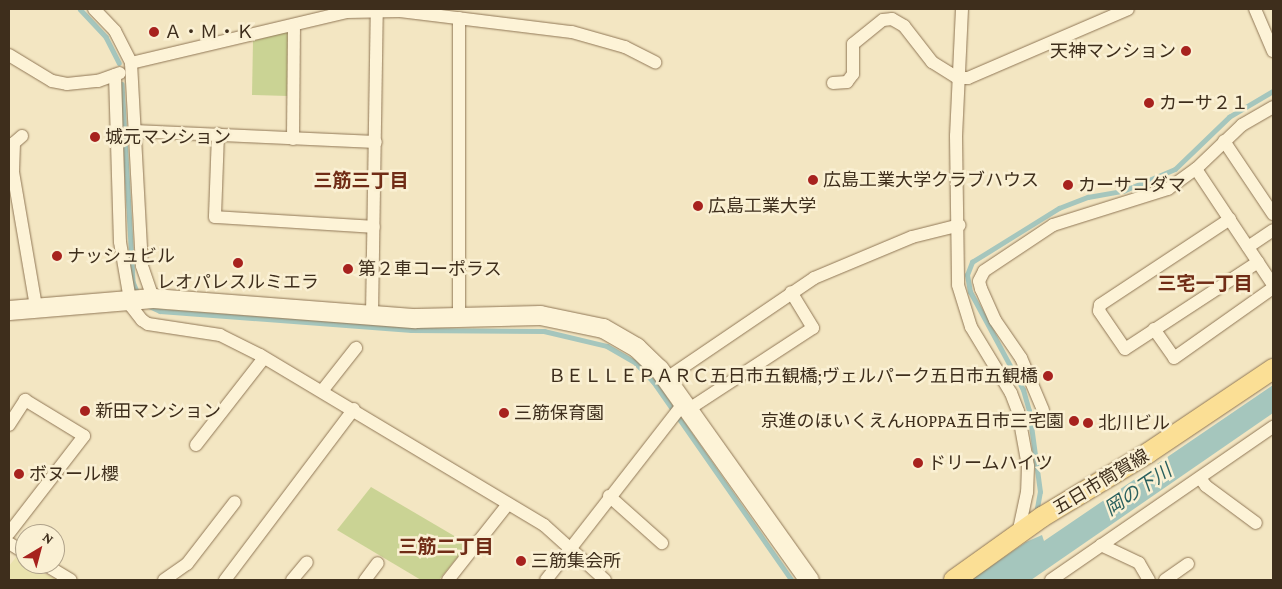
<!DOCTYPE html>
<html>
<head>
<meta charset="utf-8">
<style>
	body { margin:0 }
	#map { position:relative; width:1282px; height:589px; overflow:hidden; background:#f3e6c2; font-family:"Crimson Pro","Noto Sans JP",serif }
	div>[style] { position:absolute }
	.farmland>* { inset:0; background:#eae3ae }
	.green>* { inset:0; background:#cad394 }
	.water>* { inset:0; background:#a5c6bd }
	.stream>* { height:4.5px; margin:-2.25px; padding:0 2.25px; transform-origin:2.25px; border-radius:2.25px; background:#a5c6bd }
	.roads { filter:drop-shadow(0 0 1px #907756) drop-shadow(0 0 1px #907756) }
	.street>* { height:12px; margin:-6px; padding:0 6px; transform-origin:6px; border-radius:6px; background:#fdf3d7 }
	.secondary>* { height:19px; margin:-9.5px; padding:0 9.5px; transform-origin:9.5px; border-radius:9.5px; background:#fdf3d7 }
	.primary>* { height:20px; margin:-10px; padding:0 10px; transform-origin:10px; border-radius:10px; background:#fbdf95 }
	.dots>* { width:14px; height:14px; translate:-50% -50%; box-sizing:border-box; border:2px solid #faf0d3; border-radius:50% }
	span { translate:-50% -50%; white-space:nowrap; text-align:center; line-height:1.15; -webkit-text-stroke:5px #faf0d3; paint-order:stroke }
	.poi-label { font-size:18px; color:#3e2e1c }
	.left { translate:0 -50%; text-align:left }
	.right { translate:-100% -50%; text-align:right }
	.street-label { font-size:18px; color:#3e2e1c }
	.neighbourhood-label { font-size:19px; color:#702c16; font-weight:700 }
	.water-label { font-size:19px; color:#2a605e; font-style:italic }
	.frame { position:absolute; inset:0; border:10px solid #3e2e1c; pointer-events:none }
	.north { position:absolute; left:15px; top:524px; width:50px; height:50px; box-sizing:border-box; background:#faf0d3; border:1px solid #afa28a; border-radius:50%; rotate:37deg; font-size:14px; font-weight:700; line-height:20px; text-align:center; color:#3e2e1c }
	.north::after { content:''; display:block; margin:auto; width:18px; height:22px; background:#a7221e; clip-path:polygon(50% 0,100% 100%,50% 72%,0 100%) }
</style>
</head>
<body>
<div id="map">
	<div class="farmland">
		<i style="clip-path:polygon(17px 556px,25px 564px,58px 580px,9px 580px,9px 566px)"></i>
	</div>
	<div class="green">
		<i style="clip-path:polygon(288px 31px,288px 96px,252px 95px,253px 41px)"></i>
		<i style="clip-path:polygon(371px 487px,468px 544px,439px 580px,421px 580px,337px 530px)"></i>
	</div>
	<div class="water">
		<i style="clip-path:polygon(1273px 385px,1273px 413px,1031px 580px,971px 580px,1026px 542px,1042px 535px,1044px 541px)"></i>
	</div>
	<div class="stream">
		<i style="left:80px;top:9px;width:38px;rotate:47deg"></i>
		<i style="left:106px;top:37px;width:29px;rotate:63deg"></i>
		<i style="left:122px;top:84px;width:198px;rotate:86.8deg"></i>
		<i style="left:133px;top:282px;width:13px;rotate:67deg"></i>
		<i style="left:147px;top:305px;width:14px;rotate:25deg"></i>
		<i style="left:160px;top:311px;width:252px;rotate:4.3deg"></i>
		<i style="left:411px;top:330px;width:133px;rotate:0.4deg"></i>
		<i style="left:544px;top:331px;width:65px;rotate:13.4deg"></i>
		<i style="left:607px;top:346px;width:34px;rotate:30deg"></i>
		<i style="left:636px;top:363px;width:25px;rotate:47deg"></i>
		<i style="left:653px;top:381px;width:243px;rotate:55.1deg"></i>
		<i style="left:1036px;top:514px;width:22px;rotate:-80deg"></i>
		<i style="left:1040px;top:492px;width:82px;rotate:-97.7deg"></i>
		<i style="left:1029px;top:411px;width:22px;rotate:-106deg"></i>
		<i style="left:1023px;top:390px;width:111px;rotate:-118.4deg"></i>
		<i style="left:970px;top:292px;width:17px;rotate:-100deg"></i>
		<i style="left:967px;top:275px;width:14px;rotate:-69deg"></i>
		<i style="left:972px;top:262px;width:102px;rotate:-31.8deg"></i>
		<i style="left:1059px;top:208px;width:31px;rotate:-21deg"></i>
		<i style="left:1088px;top:197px;width:36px;rotate:-10deg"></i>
		<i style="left:1123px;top:191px;width:56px;rotate:-22.9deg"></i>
		<i style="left:1175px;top:169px;width:75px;rotate:-43.9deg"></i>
		<i style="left:1229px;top:117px;width:51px;rotate:-30.6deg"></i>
	</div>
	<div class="roads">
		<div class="street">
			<i style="left:94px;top:9px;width:30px;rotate:46deg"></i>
			<i style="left:115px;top:31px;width:36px;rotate:63deg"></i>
			<i style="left:131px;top:63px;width:203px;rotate:86.9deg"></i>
			<i style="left:142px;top:266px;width:34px;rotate:71deg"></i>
			<i style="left:962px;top:9px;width:127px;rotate:92.7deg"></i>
			<i style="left:956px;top:136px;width:149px;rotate:89.2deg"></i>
			<i style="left:958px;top:285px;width:44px;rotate:72.8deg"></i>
			<i style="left:971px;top:327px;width:77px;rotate:58.8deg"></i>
			<i style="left:1011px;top:393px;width:19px;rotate:69deg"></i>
			<i style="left:1018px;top:411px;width:56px;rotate:79.7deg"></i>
			<i style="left:1028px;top:466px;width:26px;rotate:92deg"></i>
			<i style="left:1027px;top:492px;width:43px;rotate:102.1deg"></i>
			<i style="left:1255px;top:9px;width:46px;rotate:66.8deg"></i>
			<i style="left:9px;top:55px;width:50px;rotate:31.2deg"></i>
			<i style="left:52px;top:81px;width:15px;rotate:11deg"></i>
			<i style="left:67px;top:84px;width:31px;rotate:-6deg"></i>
			<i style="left:98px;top:81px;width:23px;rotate:-20deg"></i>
			<i style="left:131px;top:63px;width:221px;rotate:-13.3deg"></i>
			<i style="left:346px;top:12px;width:54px;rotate:-1.1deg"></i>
			<i style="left:400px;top:11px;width:173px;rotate:7deg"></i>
			<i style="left:572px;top:32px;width:55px;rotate:15.8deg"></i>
			<i style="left:625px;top:47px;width:34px;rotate:27deg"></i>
			<i style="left:115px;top:75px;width:167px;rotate:88.3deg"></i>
			<i style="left:120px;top:242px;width:65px;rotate:80.2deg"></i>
			<i style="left:131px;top:306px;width:18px;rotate:52deg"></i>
			<i style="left:142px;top:320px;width:7px;rotate:34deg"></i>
			<i style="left:148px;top:324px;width:73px;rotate:8.7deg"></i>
			<i style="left:220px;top:335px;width:45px;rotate:26.6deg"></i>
			<i style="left:260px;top:355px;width:331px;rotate:30.9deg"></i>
			<i style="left:544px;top:525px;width:82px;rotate:42deg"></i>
			<i style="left:833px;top:83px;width:14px;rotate:-4deg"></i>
			<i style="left:847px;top:82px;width:10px;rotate:-53deg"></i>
			<i style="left:853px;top:74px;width:30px;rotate:-90deg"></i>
			<i style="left:853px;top:44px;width:38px;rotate:-39deg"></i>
			<i style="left:883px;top:20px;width:9px;rotate:-6deg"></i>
			<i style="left:892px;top:19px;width:14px;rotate:30deg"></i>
			<i style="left:904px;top:26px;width:46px;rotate:52.1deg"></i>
			<i style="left:932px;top:62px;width:31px;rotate:32deg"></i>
			<i style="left:958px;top:78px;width:10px"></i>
			<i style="left:968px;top:78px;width:174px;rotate:-23.3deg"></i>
			<i style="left:134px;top:131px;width:242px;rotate:2.6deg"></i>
			<i style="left:218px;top:134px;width:83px;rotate:92.1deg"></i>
			<i style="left:215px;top:217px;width:159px;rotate:3.6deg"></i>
			<i style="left:22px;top:136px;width:11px;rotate:139deg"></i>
			<i style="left:14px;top:143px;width:29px;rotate:92deg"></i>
			<i style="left:13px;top:172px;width:136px;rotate:80.3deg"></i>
			<i style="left:293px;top:139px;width:112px;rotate:-89.5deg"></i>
			<i style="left:1224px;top:141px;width:88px;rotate:56.1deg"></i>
			<i style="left:1196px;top:169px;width:139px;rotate:56.4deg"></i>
			<i style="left:1230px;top:219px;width:156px;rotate:146.5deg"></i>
			<i style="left:1100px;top:305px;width:6px;rotate:99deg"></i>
			<i style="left:1099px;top:311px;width:46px;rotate:55.6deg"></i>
			<i style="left:1125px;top:349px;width:159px;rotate:-33.2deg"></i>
			<i style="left:1248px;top:247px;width:30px;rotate:-34deg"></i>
			<i style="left:372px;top:315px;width:304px;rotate:-89.1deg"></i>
			<i style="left:459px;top:317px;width:299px;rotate:-90deg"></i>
			<i style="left:1154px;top:329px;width:35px;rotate:55deg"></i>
			<i style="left:1174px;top:358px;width:121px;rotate:-35.3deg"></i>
			<i style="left:667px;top:378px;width:178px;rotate:-34.2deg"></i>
			<i style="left:814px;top:278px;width:106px;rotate:-22.7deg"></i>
			<i style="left:912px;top:237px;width:49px;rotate:-14deg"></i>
			<i style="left:322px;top:391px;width:55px;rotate:-51.7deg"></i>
			<i style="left:689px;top:409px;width:148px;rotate:-33.2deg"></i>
			<i style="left:813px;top:328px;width:42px;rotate:-121.4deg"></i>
			<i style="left:1043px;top:410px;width:56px;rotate:-112.9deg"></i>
			<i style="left:1021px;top:358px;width:46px;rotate:-124.4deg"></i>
			<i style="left:995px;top:320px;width:34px;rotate:-114deg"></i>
			<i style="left:981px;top:289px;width:8px;rotate:-104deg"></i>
			<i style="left:979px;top:281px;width:11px;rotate:-63deg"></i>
			<i style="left:984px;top:271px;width:83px;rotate:-33.7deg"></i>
			<i style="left:1053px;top:225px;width:121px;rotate:-17.4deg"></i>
			<i style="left:1168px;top:189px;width:34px;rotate:-36deg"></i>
			<i style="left:1196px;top:169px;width:64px;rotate:-43.7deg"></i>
			<i style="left:1242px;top:125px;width:36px;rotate:-30deg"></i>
			<i style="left:9px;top:425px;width:30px;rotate:-57deg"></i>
			<i style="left:25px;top:400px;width:69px;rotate:31.4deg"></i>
			<i style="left:84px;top:436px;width:123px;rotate:127.7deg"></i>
			<i style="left:196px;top:445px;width:110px;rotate:-52deg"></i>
			<i style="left:1200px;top:478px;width:10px;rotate:53deg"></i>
			<i style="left:1206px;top:486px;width:62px;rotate:36.5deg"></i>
			<i style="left:609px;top:496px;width:71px;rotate:41.6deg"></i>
			<i style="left:9px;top:543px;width:19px;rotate:32deg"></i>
			<i style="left:1101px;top:545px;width:42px;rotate:25.3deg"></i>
			<i style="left:1139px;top:563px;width:20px;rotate:60deg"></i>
			<i style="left:44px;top:564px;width:31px;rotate:31deg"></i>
			<i style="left:164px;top:580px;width:28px;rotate:-35deg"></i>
			<i style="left:187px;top:564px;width:78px;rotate:-52.3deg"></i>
			<i style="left:225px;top:580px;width:214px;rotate:-53deg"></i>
			<i style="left:292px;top:580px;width:23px;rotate:-50deg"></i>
			<i style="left:365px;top:580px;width:21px;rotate:-53deg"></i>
			<i style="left:448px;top:580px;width:97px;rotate:-51.7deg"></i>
			<i style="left:546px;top:580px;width:224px;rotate:-52.1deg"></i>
			<i style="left:1051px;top:580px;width:270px;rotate:-34.6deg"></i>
			<i style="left:1165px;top:580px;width:28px;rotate:-35deg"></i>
		</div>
		<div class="secondary">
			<i style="left:9px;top:310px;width:144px;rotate:-4.8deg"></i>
			<i style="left:153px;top:298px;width:263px;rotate:4.4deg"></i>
			<i style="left:415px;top:318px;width:125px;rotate:-1.4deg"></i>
			<i style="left:540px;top:315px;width:64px;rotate:11.7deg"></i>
			<i style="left:603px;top:328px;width:38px;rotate:30deg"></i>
			<i style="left:636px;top:347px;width:32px;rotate:44deg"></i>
			<i style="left:659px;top:369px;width:259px;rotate:54.6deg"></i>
		</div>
		<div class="primary">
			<i style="left:954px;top:580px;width:108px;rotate:-35.6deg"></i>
			<i style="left:1042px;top:517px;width:124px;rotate:-31.1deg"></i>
			<i style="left:1148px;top:453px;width:151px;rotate:-33.9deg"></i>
		</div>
	</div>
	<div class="dots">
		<i style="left:154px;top:32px;background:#a7221e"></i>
		<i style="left:1186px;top:51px;background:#a7221e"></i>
		<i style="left:1149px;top:103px;background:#a7221e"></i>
		<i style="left:95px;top:137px;background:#a7221e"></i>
		<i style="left:813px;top:180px;background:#a7221e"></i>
		<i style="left:1068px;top:185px;background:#a7221e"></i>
		<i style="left:698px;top:206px;background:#a7221e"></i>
		<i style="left:57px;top:256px;background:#a7221e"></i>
		<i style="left:238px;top:263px;background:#a7221e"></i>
		<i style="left:348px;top:269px;background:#a7221e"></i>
		<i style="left:1048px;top:376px;background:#a7221e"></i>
		<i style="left:85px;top:411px;background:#a7221e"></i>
		<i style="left:504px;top:413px;background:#a7221e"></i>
		<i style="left:1074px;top:421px;background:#a7221e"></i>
		<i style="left:1088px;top:423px;background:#a7221e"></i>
		<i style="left:918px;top:463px;background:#a7221e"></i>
		<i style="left:19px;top:474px;background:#a7221e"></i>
		<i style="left:521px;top:561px;background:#a7221e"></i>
	</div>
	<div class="poi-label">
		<span class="left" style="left:164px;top:32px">Ａ・Ｍ・Ｋ</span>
		<span class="right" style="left:1176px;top:51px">天神マンション</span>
		<span class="left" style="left:1159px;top:103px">カーサ２１</span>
		<span class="left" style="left:105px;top:137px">城元マンション</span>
		<span class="left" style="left:823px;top:180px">広島工業大学クラブハウス</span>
		<span class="left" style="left:1078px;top:185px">カーサコダマ</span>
		<span class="left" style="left:708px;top:206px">広島工業大学</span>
		<span class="left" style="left:67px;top:256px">ナッシュビル</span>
		<span class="left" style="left:358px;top:269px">第２車コーポラス</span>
		<span style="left:238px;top:282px">レオパレスルミエラ</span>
		<span class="right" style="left:1038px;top:376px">ＢＥＬＬＥＰＡＲＣ五日市五観橋;ヴェルパーク五日市五観橋</span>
		<span class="left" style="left:95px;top:411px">新田マンション</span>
		<span class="left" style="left:514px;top:413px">三筋保育園</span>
		<span class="right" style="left:1064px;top:421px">京進のほいくえんHOPPA五日市三宅園</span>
		<span class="left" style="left:1098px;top:423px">北川ビル</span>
		<span class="left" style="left:928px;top:463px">ドリームハイツ</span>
		<span class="left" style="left:29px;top:474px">ボヌール櫻</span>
		<span class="left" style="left:531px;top:561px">三筋集会所</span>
	</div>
	<div class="street-label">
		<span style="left:1101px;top:482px;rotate:-31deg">五日市筒賀線</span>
	</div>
	<div class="neighbourhood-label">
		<span style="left:361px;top:181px">三筋三丁目</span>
		<span style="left:1205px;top:284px">三宅一丁目</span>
		<span style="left:446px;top:547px">三筋二丁目</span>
	</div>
	<div class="water-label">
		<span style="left:1138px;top:490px;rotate:-34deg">岡の下川</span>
	</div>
	<div class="frame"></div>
	<div class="north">N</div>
</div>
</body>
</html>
